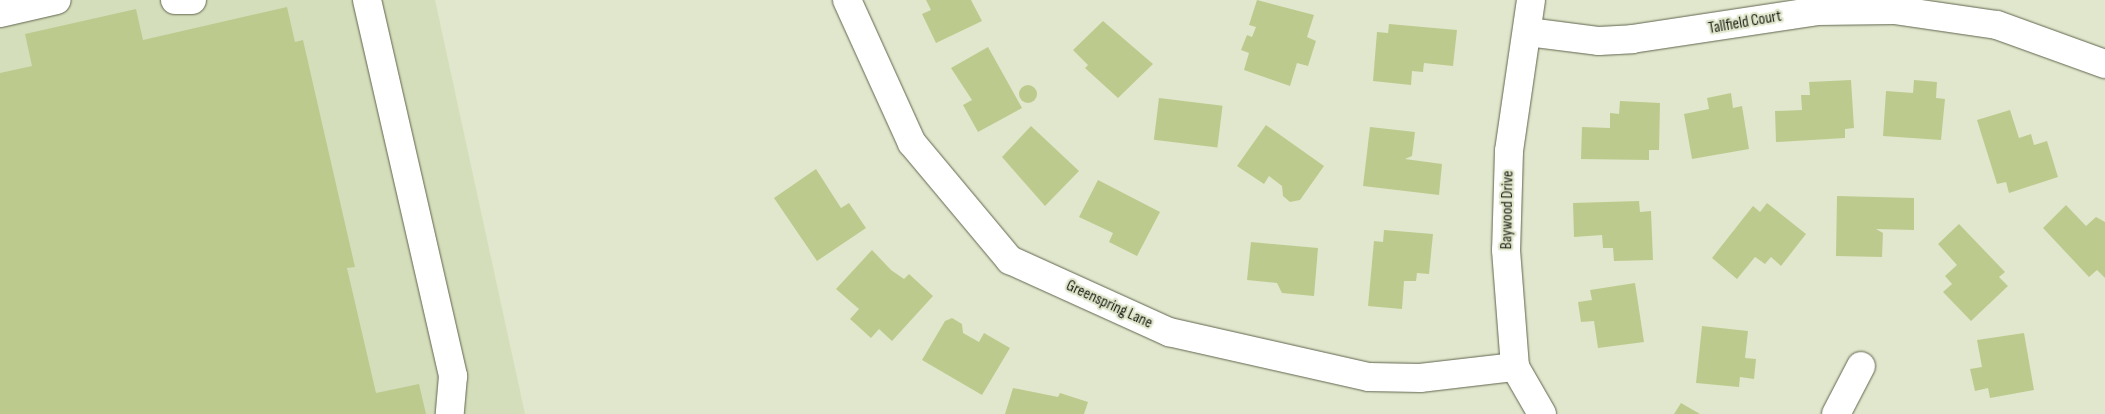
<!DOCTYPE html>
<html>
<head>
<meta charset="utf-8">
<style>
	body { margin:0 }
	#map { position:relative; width:2105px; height:414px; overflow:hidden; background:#e0e7cc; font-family:"Sofia Sans Condensed",sans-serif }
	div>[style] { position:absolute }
	.built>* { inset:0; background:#d5debb }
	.building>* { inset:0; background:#bdca8e; transform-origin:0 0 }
	.round { border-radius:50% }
	.roads { filter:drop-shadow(0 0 1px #61664f) drop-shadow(0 0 1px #61664f) }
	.minor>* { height:28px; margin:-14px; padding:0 14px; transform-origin:14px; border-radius:14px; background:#fff }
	span { translate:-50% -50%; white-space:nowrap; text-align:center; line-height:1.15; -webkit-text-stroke:4.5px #e0e7cc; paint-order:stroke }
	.street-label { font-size:16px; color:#1a1c13 }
</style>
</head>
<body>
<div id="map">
	<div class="built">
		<i style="clip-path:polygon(0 0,435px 0,525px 414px,0 414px)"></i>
	</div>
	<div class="building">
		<i style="clip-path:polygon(926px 0,971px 0,982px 21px,936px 43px,922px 14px,931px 10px)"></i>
		<i style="clip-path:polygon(1257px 0,1314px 15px,1307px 37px,1316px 41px,1308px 66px,1297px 63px,1290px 86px,1244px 70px,1249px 53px,1241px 50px,1247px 35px,1252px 37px,1256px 27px,1249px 25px)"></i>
		<i style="clip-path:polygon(287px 7px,295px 42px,303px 40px,355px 267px,347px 268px,376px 393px,419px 384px,426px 414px,0 414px,0 73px,32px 66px,25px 34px,136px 9px,143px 40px)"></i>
		<i style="clip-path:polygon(1103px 21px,1153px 64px,1118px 98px,1085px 68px,1088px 65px,1073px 50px)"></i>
		<i style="clip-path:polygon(1389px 24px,1457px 30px,1453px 66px,1424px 63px,1423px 72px,1412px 71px,1411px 85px,1373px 81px,1377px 32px,1388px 33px)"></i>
		<i style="clip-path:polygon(988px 47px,1022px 108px,978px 132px,963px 105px,972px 100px,951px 68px)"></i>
		<i style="clip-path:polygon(1851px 80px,1854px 128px,1845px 129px,1845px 138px,1776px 142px,1775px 111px,1802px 110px,1801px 95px,1810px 95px,1809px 82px)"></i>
		<i style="clip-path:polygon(1914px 80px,1937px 82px,1936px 98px,1945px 99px,1941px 140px,1883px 136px,1886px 91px,1913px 93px)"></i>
		<i class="round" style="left:1019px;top:85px;width:18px;height:18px"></i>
		<i style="clip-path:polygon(1731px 93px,1733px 108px,1742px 106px,1749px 149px,1692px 159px,1684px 114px,1709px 109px,1707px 98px)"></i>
		<i style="left:1159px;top:98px;width:64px;height:42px;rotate:7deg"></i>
		<i style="clip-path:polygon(1620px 101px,1660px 103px,1659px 150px,1649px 150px,1649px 160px,1581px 159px,1582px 127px,1610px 128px,1610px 113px,1619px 114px)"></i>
		<i style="clip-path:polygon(2010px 110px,2019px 138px,2031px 134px,2034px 145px,2047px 141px,2058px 177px,2009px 193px,2006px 182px,1997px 184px,1977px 120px)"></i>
		<i style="clip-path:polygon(1266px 125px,1324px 166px,1300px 200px,1290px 202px,1283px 196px,1282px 186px,1269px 176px,1264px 184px,1237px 166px)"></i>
		<i style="clip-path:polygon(1031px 126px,1079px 171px,1045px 206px,1002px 157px)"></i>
		<i style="clip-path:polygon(1370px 127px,1415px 132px,1412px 156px,1405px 159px,1442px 164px,1439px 195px,1363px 186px)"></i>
		<i style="clip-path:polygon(816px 169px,841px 208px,849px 203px,866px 228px,817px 261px,774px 198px)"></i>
		<i style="clip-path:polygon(1098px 180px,1160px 212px,1137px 256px,1109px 242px,1113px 233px,1079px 217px)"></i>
		<i style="clip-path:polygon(1837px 196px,1914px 198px,1914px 230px,1876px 229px,1883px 233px,1882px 257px,1836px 256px)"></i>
		<i style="clip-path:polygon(1639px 201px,1640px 212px,1651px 211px,1653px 260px,1614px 261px,1613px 248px,1603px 248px,1602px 235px,1574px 237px,1573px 203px)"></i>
		<i style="clip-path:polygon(1767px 203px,1806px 234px,1781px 266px,1771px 257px,1765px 264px,1755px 257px,1737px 279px,1712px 258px,1753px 206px,1760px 212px)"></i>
		<i style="clip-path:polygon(2066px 205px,2086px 226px,2096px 217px,2105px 222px,2105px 278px,2097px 270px,2089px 277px,2043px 228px)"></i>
		<i style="clip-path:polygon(1959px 224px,2005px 272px,1999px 277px,2008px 286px,1971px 321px,1943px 292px,1952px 284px,1945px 276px,1957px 265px,1938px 244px)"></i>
		<i style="clip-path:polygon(1384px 230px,1433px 234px,1429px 274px,1417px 273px,1416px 281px,1404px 281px,1402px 309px,1368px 306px,1374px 241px,1383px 242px)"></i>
		<i style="clip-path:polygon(1251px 242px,1318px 248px,1314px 296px,1282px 293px,1277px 283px,1247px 280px)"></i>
		<i style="clip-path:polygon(872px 250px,891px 270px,904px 279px,909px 274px,933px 296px,892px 341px,879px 329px,871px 338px,850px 319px,859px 309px,836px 289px)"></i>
		<i style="clip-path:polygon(1635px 283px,1644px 342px,1598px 348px,1594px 321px,1581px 322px,1578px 302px,1592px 300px,1590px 290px)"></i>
		<i style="clip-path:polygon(952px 318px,962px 324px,963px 333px,979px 342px,984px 333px,1010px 348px,982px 395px,922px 360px,945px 321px)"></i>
		<i style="clip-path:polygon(1702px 326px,1748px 331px,1745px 358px,1756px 359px,1754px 379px,1740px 377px,1739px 387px,1696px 383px)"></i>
		<i style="clip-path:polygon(2024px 333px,2034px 390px,1990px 398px,1988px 388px,1975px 391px,1970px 369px,1982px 367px,1977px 340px)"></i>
		<i style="clip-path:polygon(1013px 388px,1058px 397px,1060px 393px,1088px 402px,1084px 414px,1005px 414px)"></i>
		<i style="clip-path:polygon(1681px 403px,1700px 414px,1674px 414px)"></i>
	</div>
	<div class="roads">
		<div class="minor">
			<i style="left:175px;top:0;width:17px"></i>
			<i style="left:367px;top:0;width:386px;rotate:77.1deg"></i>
			<i style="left:453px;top:376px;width:38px;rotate:95deg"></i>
			<i style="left:847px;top:0;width:157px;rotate:65.6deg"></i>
			<i style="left:912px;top:143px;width:153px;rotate:50.1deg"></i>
			<i style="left:1010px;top:260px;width:175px;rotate:24.4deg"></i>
			<i style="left:1169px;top:332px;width:205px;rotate:12.7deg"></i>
			<i style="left:1369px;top:377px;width:51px;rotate:1.1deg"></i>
			<i style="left:1420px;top:378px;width:96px;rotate:-6.6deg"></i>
			<i style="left:1531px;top:0;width:153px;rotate:98.3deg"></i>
			<i style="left:1509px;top:151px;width:99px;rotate:91.7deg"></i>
			<i style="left:1506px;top:250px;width:117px;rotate:85.6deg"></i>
			<i style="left:1515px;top:367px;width:54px;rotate:60.1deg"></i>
			<i style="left:0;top:13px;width:58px;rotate:-12.8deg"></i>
			<i style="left:1528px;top:32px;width:72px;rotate:7.2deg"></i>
			<i style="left:1599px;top:41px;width:33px;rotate:-3deg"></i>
			<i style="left:1632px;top:39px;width:187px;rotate:-8.6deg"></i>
			<i style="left:1817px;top:11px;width:77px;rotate:-0.7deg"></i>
			<i style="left:1894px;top:10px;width:104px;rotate:8.3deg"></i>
			<i style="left:1997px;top:25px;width:115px;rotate:19.9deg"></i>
			<i style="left:1836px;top:414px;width:54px;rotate:-62.5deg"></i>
		</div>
	</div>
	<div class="street-label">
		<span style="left:1745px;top:23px;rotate:-10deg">Tallfield Court</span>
		<span style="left:1508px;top:210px;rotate:-89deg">Baywood Drive</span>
		<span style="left:1109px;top:305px;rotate:25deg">Greenspring Lane</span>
	</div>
</div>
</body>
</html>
